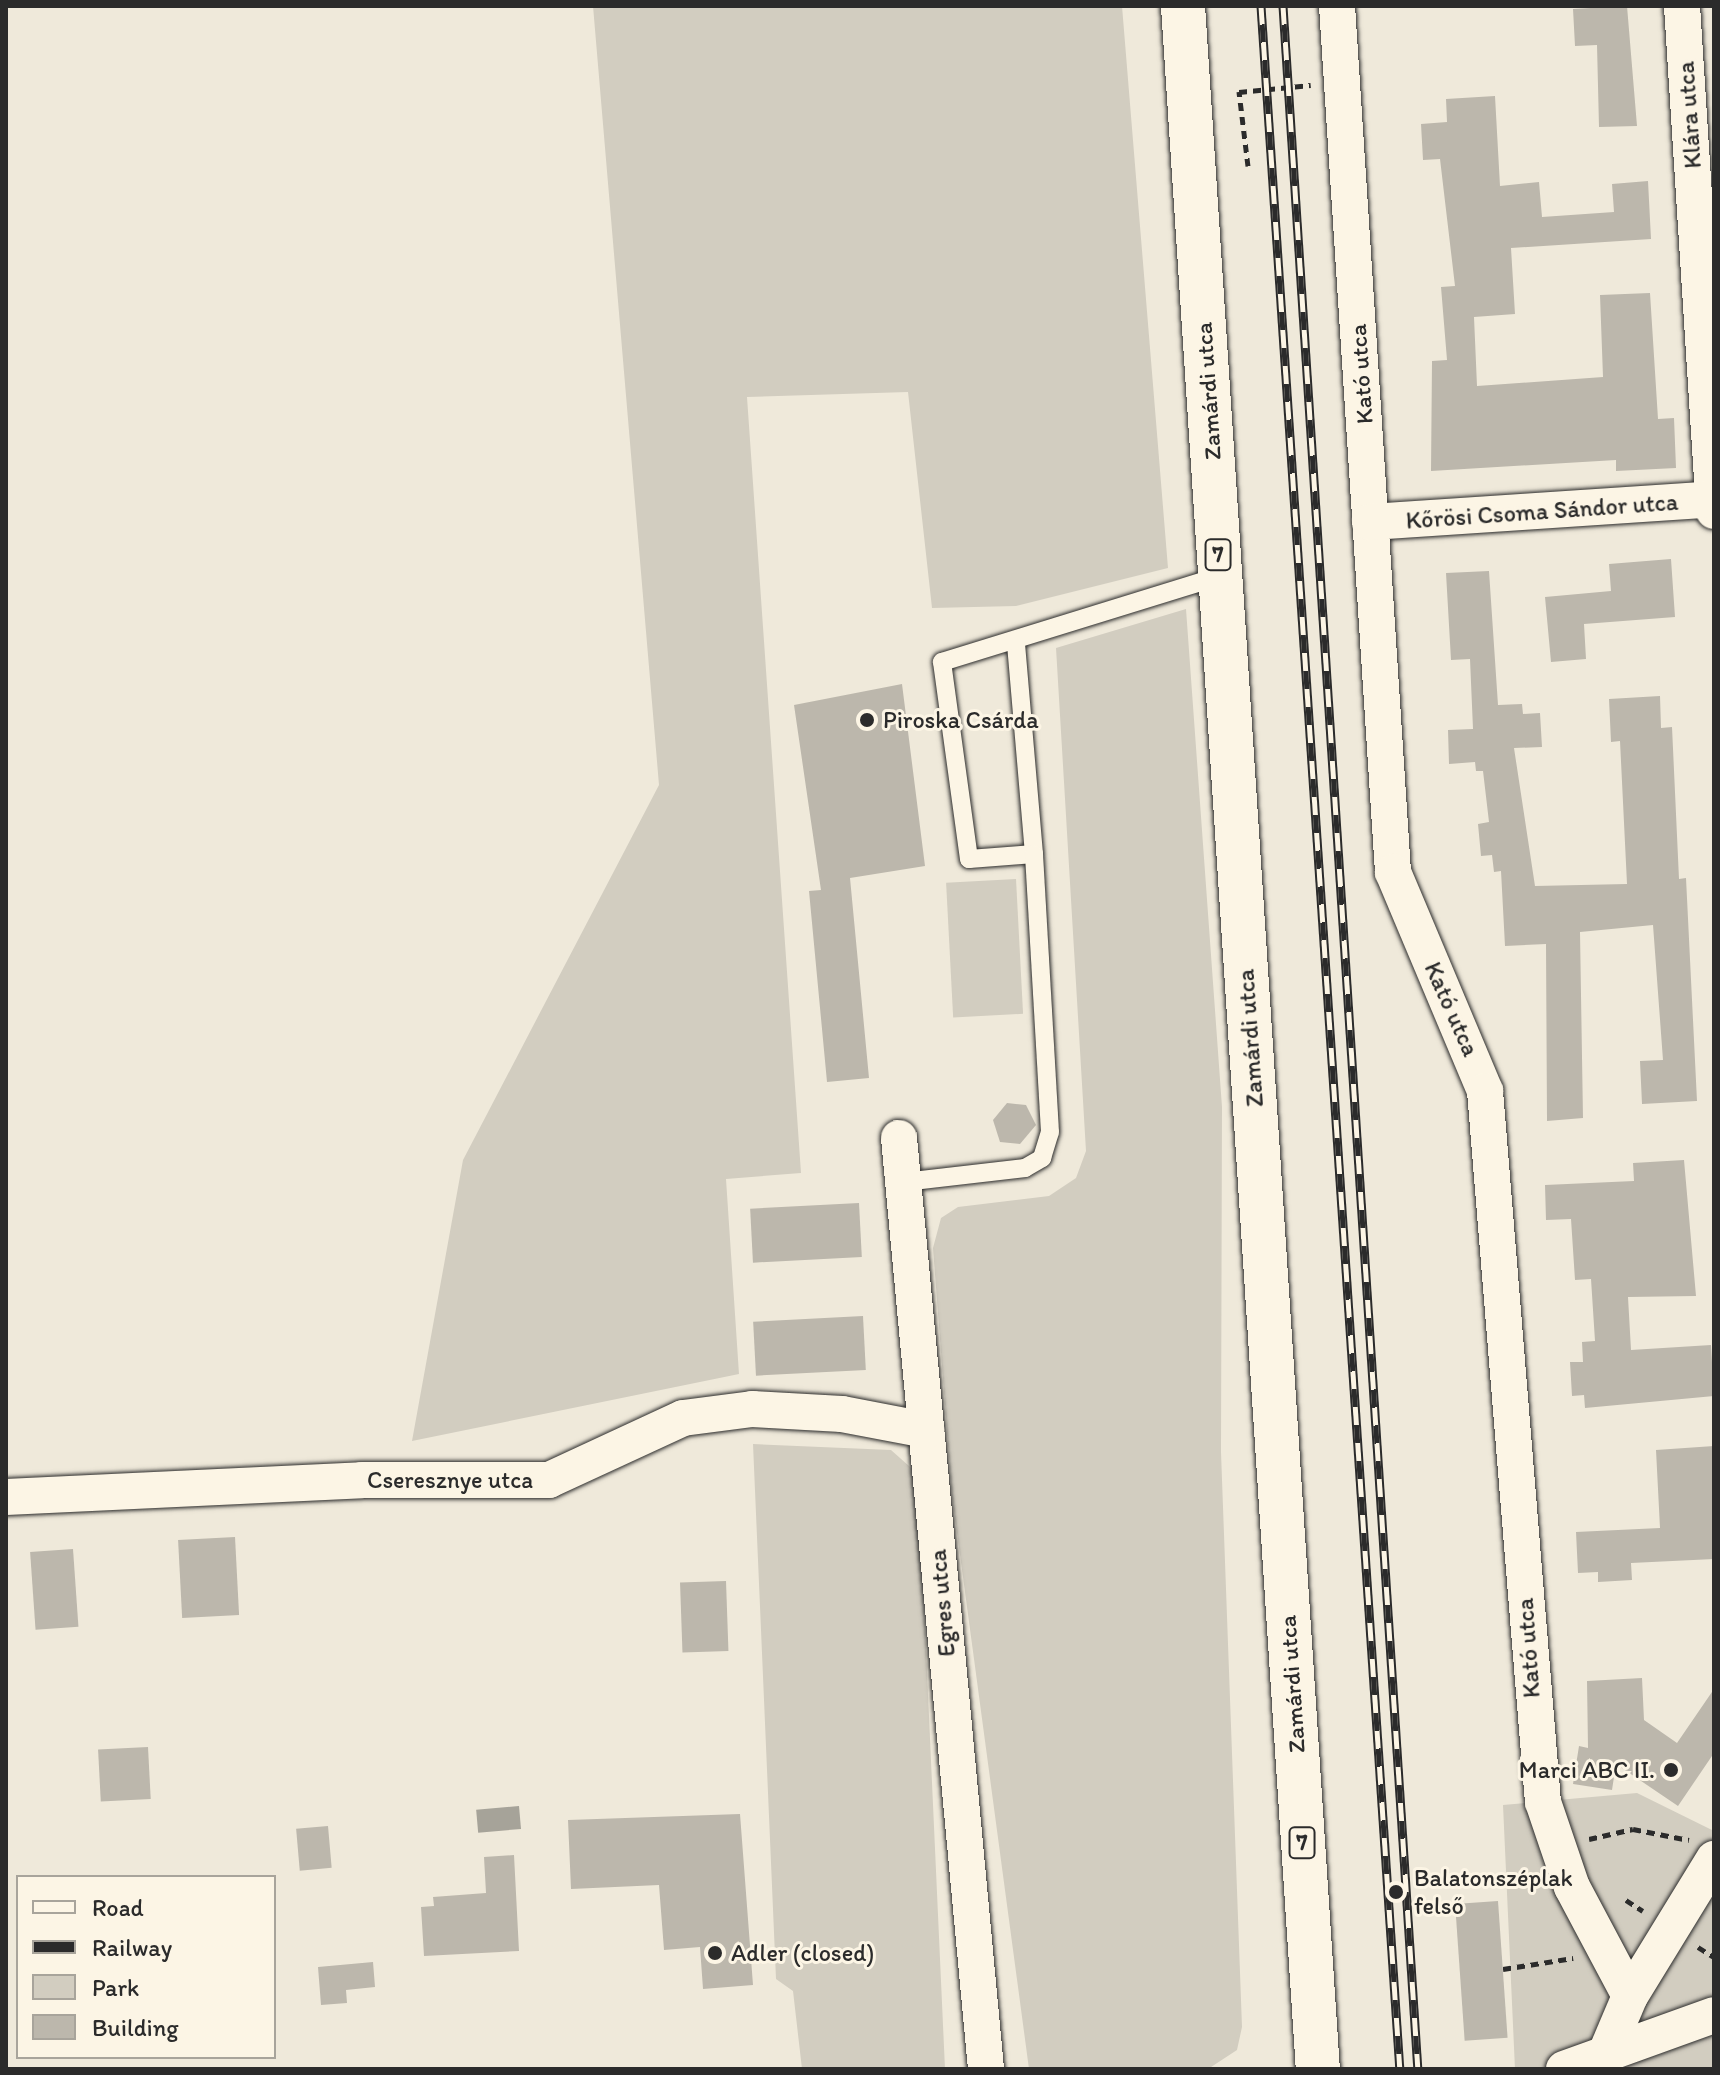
<!DOCTYPE html>
<html>
<head>
<meta charset="utf-8">
<style>
	body { margin:0 }
	#map { position:relative; width:1720px; height:2075px; overflow:hidden; background:#efe9da; font-family:Itim,sans-serif }
	div>[style] { position:absolute }
	.green>* { inset:0; background:#d2cdc0; transform-origin:0 0 }
	.water>* { inset:0; background:#a6a399; transform-origin:0 0 }
	.building>* { inset:0; background:#bcb7ac; transform-origin:0 0 }
	.path>* { height:5px; margin-top:-2.5px; transform-origin:0; background:repeating-linear-gradient(90deg,#2b2b2b 0 8px,transparent 0 14px) }
	.roads { filter:drop-shadow(0 0 2px #2b2b2b) drop-shadow(0 0 2px #2b2b2b) }
	.service>* { height:18px; margin:-9px; padding:0 9px; transform-origin:9px; border-radius:9px; background:#fcf5e5 }
	.minor>* { height:36px; margin:-18px; padding:0 18px; transform-origin:18px; border-radius:18px; background:#fcf5e5 }
	.primary>* { height:44px; margin:-22px; padding:0 22px; transform-origin:22px; border-radius:22px; background:#fcf5e5 }
	.rail>* { height:9px; margin-top:-4.5px; transform-origin:0; background:repeating-linear-gradient(90deg,#fcf5e5 0 18px,#2b2b2b 0 36px); box-sizing:border-box; border-block:2px solid #2b2b2b }
	.dots>* { width:22px; height:22px; translate:-50% -50%; box-sizing:border-box; border:4px solid #fcf5e5; border-radius:50% }
	span { translate:-50% -50%; white-space:nowrap; text-align:center; line-height:1.15; -webkit-text-stroke:6px #fcf5e5; paint-order:stroke }
	.shield-label span { padding:2px 6px; background:#fcf5e5; border:2px solid; border-radius:6px; -webkit-text-stroke-width:0 }
	.shield-label { font-size:22px; color:#2b2b2b; font-weight:700 }
	.street-label { font-size:24px; color:#2b2b2b }
	.poi-label { font-size:24px; color:#2b2b2b }
	.left { translate:0 -50%; text-align:left }
	.right { translate:-100% -50%; text-align:right }
	.frame { position:absolute; inset:0; border:8px solid #2b2b2b; pointer-events:none }
	.legend { position:absolute; left:16px; top:1875px; width:260px; height:184px; box-sizing:border-box; background:#fcf5e5; border:2px solid #a8a49b; margin:0; padding:10px 14px; list-style:none; font-size:24px; color:#2b2b2b }
	.legend li { display:flex; align-items:center; gap:16px; height:40px }
	.legend b { width:40px; border:2px solid #a8a49b }
</style>
</head>
<body>
<div id="map">
	<div class="green">
		<i style="clip-path:polygon(593px 6px,1122px 6px,1168px 568px,1016px 606px,932px 608px,908px 392px,747px 397px,801px 1173px,726px 1179px,739px 1374px,412px 1441px,463px 1160px,659px 785px)"></i>
		<i style="clip-path:polygon(1186px 609px,1222px 1107px,1221px 1452px,1242px 2027px,1237px 2050px,1208px 2069px,1029px 2069px,952px 1495px,933px 1248px,941px 1218px,958px 1207px,1049px 1196px,1076px 1178px,1086px 1151px,1056px 648px)"></i>
		<i style="left:1016px;top:879px;width:135px;height:70px;rotate:87deg"></i>
		<i style="clip-path:polygon(753px 1444px,891px 1450px,918px 1474px,945px 2069px,802px 2069px,793px 1991px,776px 1979px)"></i>
		<i style="clip-path:polygon(1637px 1793px,1714px 1831px,1714px 2069px,1515px 2069px,1503px 1805px)"></i>
	</div>
	<div class="water">
		<i style="left:519px;top:1806px;width:23px;height:43px;rotate:85deg"></i>
	</div>
	<div class="building">
		<i style="clip-path:polygon(1627px 6px,1637px 126px,1599px 127px,1597px 45px,1575px 46px,1573px 9px)"></i>
		<i style="clip-path:polygon(1495px 96px,1500px 186px,1539px 182px,1542px 217px,1614px 212px,1612px 184px,1648px 181px,1651px 239px,1511px 248px,1515px 314px,1474px 317px,1477px 386px,1603px 377px,1600px 295px,1650px 293px,1658px 419px,1674px 418px,1676px 468px,1616px 471px,1616px 460px,1431px 471px,1432px 361px,1447px 360px,1441px 287px,1455px 286px,1440px 159px,1423px 160px,1421px 124px,1447px 122px,1446px 99px)"></i>
		<i style="clip-path:polygon(1671px 559px,1675px 617px,1584px 624px,1586px 659px,1551px 662px,1545px 597px,1611px 591px,1609px 564px)"></i>
		<i style="clip-path:polygon(1489px 571px,1498px 705px,1522px 704px,1523px 714px,1540px 713px,1542px 747px,1514px 748px,1535px 886px,1627px 884px,1620px 741px,1611px 742px,1609px 699px,1660px 696px,1661px 728px,1672px 727px,1679px 879px,1686px 878px,1697px 1101px,1642px 1104px,1640px 1061px,1663px 1060px,1653px 925px,1580px 932px,1583px 1118px,1547px 1121px,1546px 944px,1505px 946px,1501px 871px,1494px 872px,1492px 855px,1481px 856px,1478px 824px,1489px 822px,1483px 771px,1476px 771px,1475px 762px,1449px 764px,1448px 730px,1473px 729px,1470px 659px,1451px 660px,1446px 573px)"></i>
		<i style="clip-path:polygon(902px 684px,925px 866px,850px 878px,869px 1078px,827px 1082px,809px 891px,821px 890px,794px 705px)"></i>
		<i style="clip-path:polygon(1007px 1103px,1026px 1105px,1036px 1125px,1020px 1144px,1000px 1142px,993px 1120px)"></i>
		<i style="clip-path:polygon(1684px 1160px,1696px 1296px,1628px 1297px,1631px 1350px,1711px 1345px,1714px 1396px,1585px 1408px,1584px 1395px,1572px 1396px,1570px 1362px,1583px 1362px,1582px 1342px,1595px 1341px,1591px 1279px,1575px 1280px,1571px 1219px,1546px 1220px,1545px 1185px,1634px 1181px,1633px 1163px)"></i>
		<i style="left:859px;top:1203px;width:54px;height:109px;rotate:87deg"></i>
		<i style="left:863px;top:1316px;width:54px;height:110px;rotate:87deg"></i>
		<i style="clip-path:polygon(1714px 1446px,1714px 1559px,1631px 1563px,1632px 1580px,1598px 1582px,1598px 1572px,1578px 1573px,1576px 1532px,1660px 1528px,1656px 1450px)"></i>
		<i style="left:235px;top:1537px;width:78px;height:57px;rotate:87deg"></i>
		<i style="left:73px;top:1549px;width:78px;height:43px;rotate:86deg"></i>
		<i style="left:726px;top:1581px;width:70px;height:46px;rotate:88deg"></i>
		<i style="clip-path:polygon(1642px 1678px,1644px 1720px,1677px 1743px,1714px 1689px,1714px 1753px,1678px 1806px,1616px 1764px,1612px 1790px,1573px 1784px,1579px 1746px,1588px 1748px,1587px 1681px)"></i>
		<i style="left:148px;top:1747px;width:52px;height:50px;rotate:87deg"></i>
		<i style="clip-path:polygon(740px 1814px,753px 1985px,703px 1989px,700px 1947px,664px 1950px,659px 1885px,571px 1889px,568px 1820px)"></i>
		<i style="left:328px;top:1826px;width:42px;height:32px;rotate:85deg"></i>
		<i style="clip-path:polygon(514px 1855px,519px 1951px,424px 1956px,421px 1907px,434px 1906px,433px 1897px,486px 1893px,484px 1857px)"></i>
		<i style="left:1498px;top:1901px;width:137px;height:43px;rotate:86deg"></i>
		<i style="clip-path:polygon(373px 1962px,375px 1987px,346px 1990px,347px 2003px,321px 2005px,318px 1967px)"></i>
	</div>
	<div class="path">
		<i style="left:1248px;top:166px;width:75px;rotate:-96.9deg"></i>
		<i style="left:1239px;top:92px;width:72px;rotate:-5.6deg"></i>
		<i style="left:1589px;top:1839px;width:45px;rotate:-12.8deg"></i>
		<i style="left:1633px;top:1829px;width:57px;rotate:11.1deg"></i>
		<i style="left:1626px;top:1900px;width:20px;rotate:33deg"></i>
		<i style="left:1698px;top:1947px;width:19px;rotate:32deg"></i>
		<i style="left:1503px;top:1969px;width:71px;rotate:-8.9deg"></i>
	</div>
	<div class="roads">
		<div class="service">
			<i style="left:1016px;top:644px;width:211px;rotate:85.1deg"></i>
			<i style="left:1034px;top:854px;width:65px;rotate:175.6deg"></i>
			<i style="left:969px;top:859px;width:199px;rotate:-97.8deg"></i>
			<i style="left:942px;top:662px;width:291px;rotate:-17.2deg"></i>
			<i style="left:904px;top:1182px;width:122px;rotate:-6.6deg"></i>
			<i style="left:1025px;top:1168px;width:20px;rotate:-30deg"></i>
			<i style="left:1042px;top:1158px;width:27px;rotate:-73deg"></i>
			<i style="left:1050px;top:1132px;width:278px;rotate:-93.3deg"></i>
		</div>
		<div class="minor">
			<i style="left:1337px;top:6px;width:868px;rotate:86.3deg"></i>
			<i style="left:1393px;top:872px;width:238px;rotate:67.2deg"></i>
			<i style="left:1485px;top:1091px;width:713px;rotate:85.34deg"></i>
			<i style="left:1543px;top:1802px;width:90px;rotate:71.2deg"></i>
			<i style="left:1572px;top:1887px;width:123px;rotate:62deg"></i>
			<i style="left:1682px;top:6px;width:506px;rotate:86.37deg"></i>
			<i style="left:1370px;top:522px;width:345px;rotate:-3.8deg"></i>
			<i style="left:899px;top:1138px;width:935px;rotate:84.66deg"></i>
			<i style="left:6px;top:1497px;width:356px;rotate:-2.7deg"></i>
			<i style="left:362px;top:1480px;width:187px"></i>
			<i style="left:549px;top:1480px;width:148px;rotate:-24.8deg"></i>
			<i style="left:683px;top:1418px;width:70px;rotate:-7.4deg"></i>
			<i style="left:752px;top:1409px;width:90px;rotate:3.2deg"></i>
			<i style="left:842px;top:1414px;width:86px;rotate:10.8deg"></i>
			<i style="left:1605px;top:2055px;width:64px;rotate:-67deg"></i>
			<i style="left:1630px;top:1996px;width:161px;rotate:-58.5deg"></i>
			<i style="left:1564px;top:2069px;width:159px;rotate:-19.8deg"></i>
		</div>
		<div class="primary">
			<i style="left:1183px;top:6px;width:2067px;rotate:86.26deg"></i>
		</div>
	</div>
	<div class="rail">
		<i style="left:1261px;top:6px;width:2068px;rotate:86.15deg"></i>
		<i style="left:1283px;top:6px;width:2067px;rotate:86.26deg"></i>
	</div>
	<div class="dots">
		<i style="left:867px;top:720px;background:#2b2b2b"></i>
		<i style="left:1671px;top:1770px;background:#2b2b2b"></i>
		<i style="left:1396px;top:1892px;background:#2b2b2b"></i>
		<i style="left:715px;top:1953px;background:#2b2b2b"></i>
	</div>
	<div class="shield-label">
		<span style="left:1218px;top:555px">7</span>
		<span style="left:1302px;top:1843px">7</span>
	</div>
	<div class="street-label">
		<span style="left:1689px;top:115px;rotate:-94deg">Klára utca</span>
		<span style="left:1361px;top:374px;rotate:-94deg">Kató utca</span>
		<span style="left:1208px;top:391px;rotate:-94deg">Zamárdi utca</span>
		<span style="left:1542px;top:511px;rotate:-4deg">Kőrösi Csoma Sándor utca</span>
		<span style="left:1452px;top:1009px;rotate:66deg">Kató utca</span>
		<span style="left:1250px;top:1038px;rotate:-94deg">Zamárdi utca</span>
		<span style="left:450px;top:1480px">Cseresznye utca</span>
		<span style="left:942px;top:1603px;rotate:-95deg">Egres utca</span>
		<span style="left:1528px;top:1648px;rotate:-94deg">Kató utca</span>
		<span style="left:1292px;top:1684px;rotate:-94deg">Zamárdi utca</span>
	</div>
	<div class="poi-label">
		<span class="left" style="left:883px;top:720px">Piroska Csárda</span>
		<span class="right" style="left:1655px;top:1770px">Marci ABC II.</span>
		<span class="left" style="left:1414px;top:1892px">Balatonszéplak<br>felső</span>
		<span class="left" style="left:731px;top:1953px">Adler (closed)</span>
	</div>
	<div class="frame"></div>
	<ul class="legend">
	<li><b style="height:10px;background:#fcf5e5"></b>Road</li>
	<li><b style="height:10px;background:#2b2b2b"></b>Railway</li>
	<li><b style="height:22px;background:#d2cdc0"></b>Park</li>
	<li><b style="height:22px;background:#bcb7ac"></b>Building</li>
	</ul>
</div>
</body>
</html>
